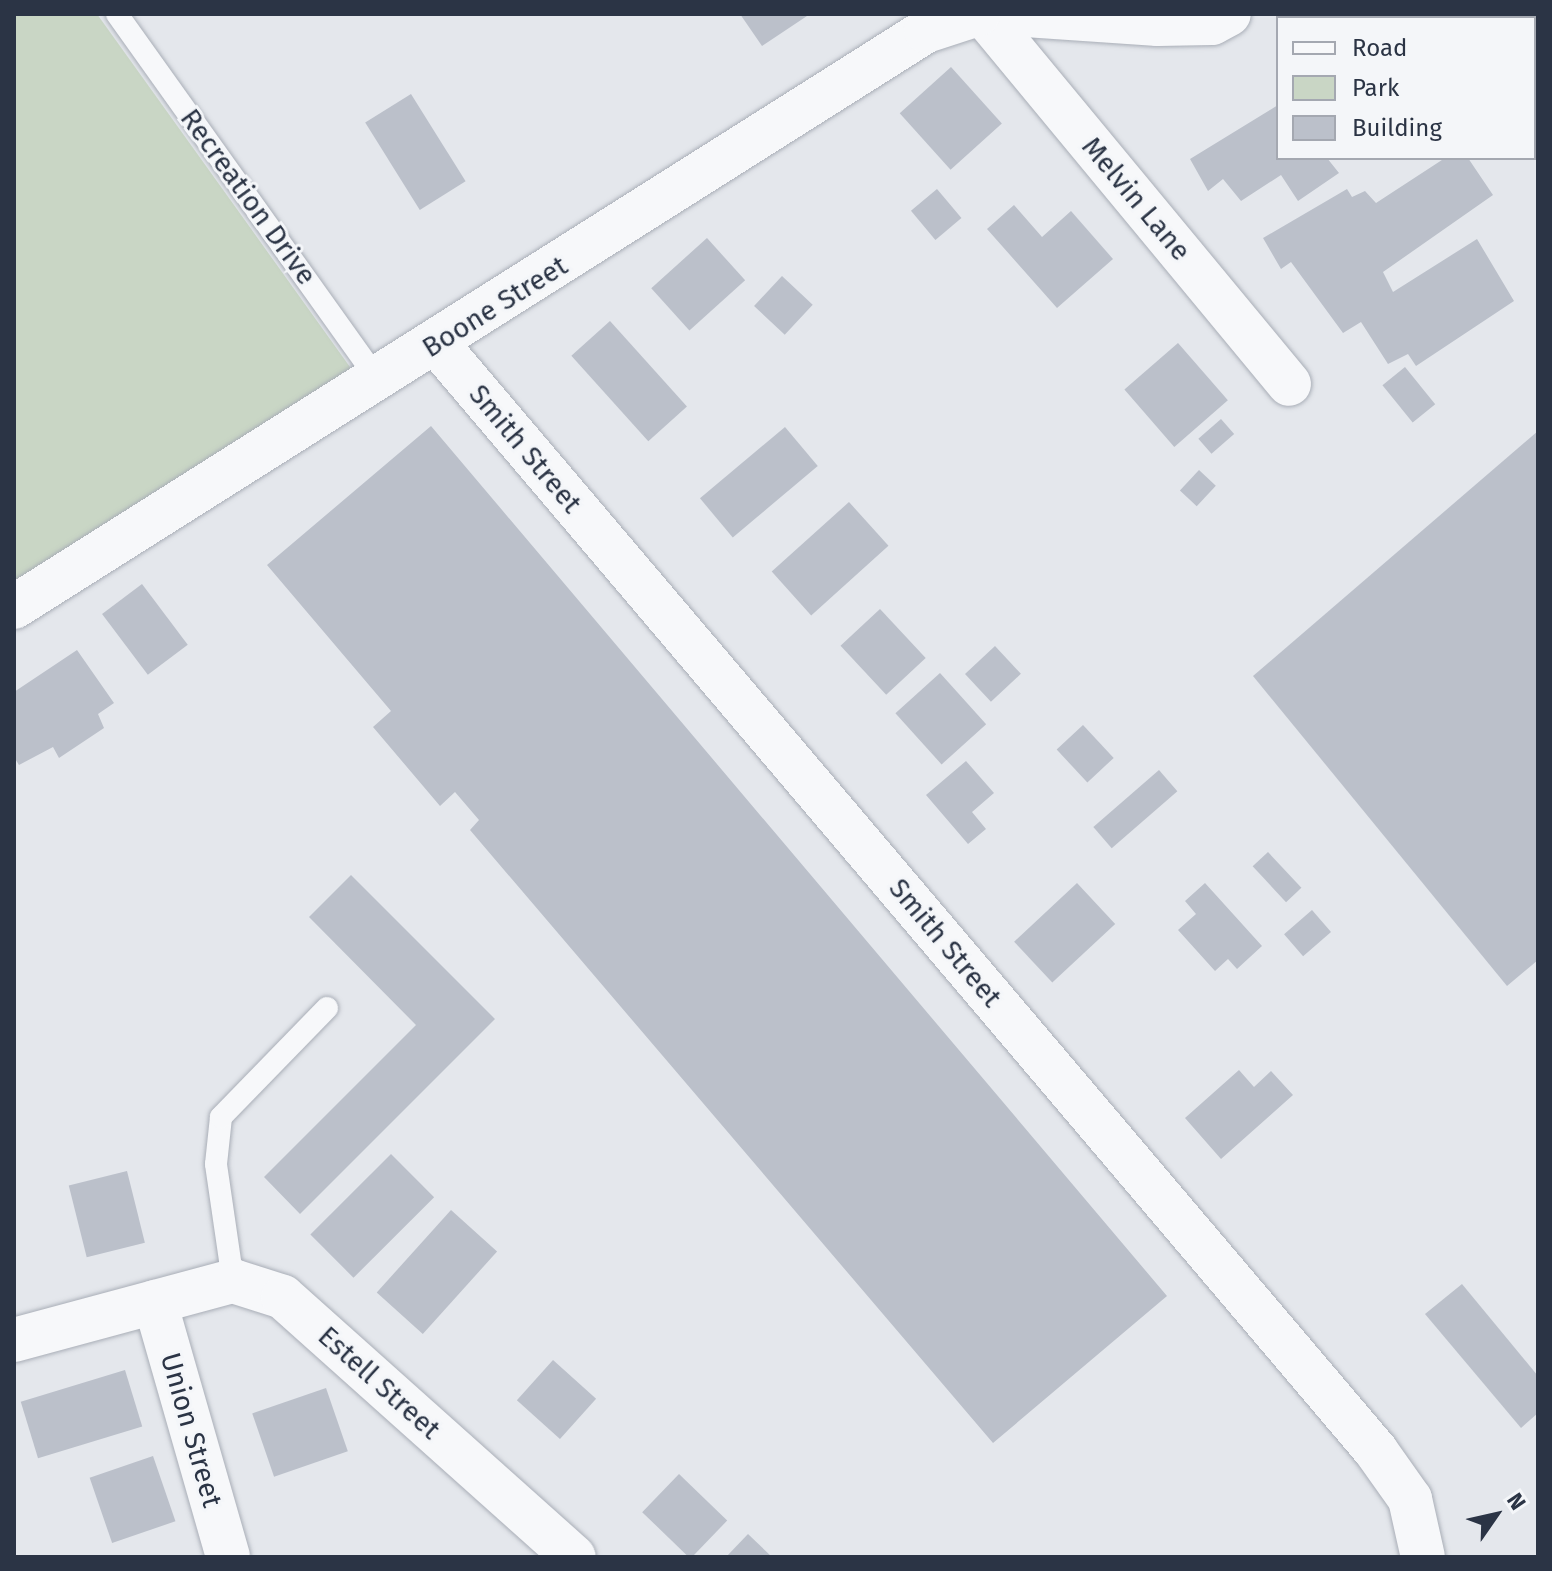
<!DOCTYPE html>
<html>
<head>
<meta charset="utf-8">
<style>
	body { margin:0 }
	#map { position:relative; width:1552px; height:1571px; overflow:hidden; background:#e4e7ec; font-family:"Fira Sans",sans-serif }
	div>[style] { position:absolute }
	.green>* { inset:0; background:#c9d6c5 }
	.building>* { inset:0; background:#bbc0ca; transform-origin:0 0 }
	.roads { filter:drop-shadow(0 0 2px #a9aeb7) drop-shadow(0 0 2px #a9aeb7) }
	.service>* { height:22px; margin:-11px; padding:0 11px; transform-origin:11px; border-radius:11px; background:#f7f8fa }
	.minor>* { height:44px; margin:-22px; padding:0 22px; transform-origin:22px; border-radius:22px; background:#f7f8fa }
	span { translate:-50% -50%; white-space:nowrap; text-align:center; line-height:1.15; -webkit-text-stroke:6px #f4f6f9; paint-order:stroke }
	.street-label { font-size:28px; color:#2b3445 }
	.frame { position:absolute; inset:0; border:16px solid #2b3445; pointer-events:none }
	.legend { position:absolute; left:1276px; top:16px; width:260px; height:144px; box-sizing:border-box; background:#f4f6f9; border:2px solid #a4a8b1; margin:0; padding:10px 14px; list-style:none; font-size:24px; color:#2b3445 }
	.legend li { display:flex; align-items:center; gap:16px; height:40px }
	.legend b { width:40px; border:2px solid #a4a8b1 }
	.north { position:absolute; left:1456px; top:1475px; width:80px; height:80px; -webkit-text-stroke:6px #f4f6f9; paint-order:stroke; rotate:56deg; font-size:22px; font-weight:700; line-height:32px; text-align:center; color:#2b3445 }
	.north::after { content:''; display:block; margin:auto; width:28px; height:36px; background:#2b3445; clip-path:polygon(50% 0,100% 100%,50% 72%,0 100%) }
</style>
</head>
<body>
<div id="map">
	<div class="green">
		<i style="clip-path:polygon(14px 14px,97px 14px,355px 374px,14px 582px)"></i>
	</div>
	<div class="building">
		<i style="clip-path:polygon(740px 14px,810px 14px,762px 46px)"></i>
		<i style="left:951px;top:67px;width:76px;height:69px;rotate:48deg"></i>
		<i style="left:411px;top:94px;width:103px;height:54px;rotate:58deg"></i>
		<i style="clip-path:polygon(1278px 105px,1278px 158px,1327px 158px,1339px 173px,1298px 201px,1281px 175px,1241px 201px,1223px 179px,1208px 191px,1190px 159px)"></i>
		<i style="clip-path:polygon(1445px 158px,1468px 158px,1493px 195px,1383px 272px,1393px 292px,1477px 239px,1514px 301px,1416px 366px,1408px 354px,1388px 364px,1361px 322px,1343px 333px,1291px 262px,1281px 269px,1263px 238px,1347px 189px,1352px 197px,1365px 191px,1376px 203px)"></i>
		<i style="left:937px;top:189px;width:38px;height:34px;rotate:50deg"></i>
		<i style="clip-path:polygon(1014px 205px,1042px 237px,1071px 211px,1113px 259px,1057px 308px,987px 229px)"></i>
		<i style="left:707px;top:238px;width:57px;height:75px;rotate:48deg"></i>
		<i style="left:782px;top:276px;width:42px;height:41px;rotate:43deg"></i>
		<i style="left:610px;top:321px;width:115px;height:52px;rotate:48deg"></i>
		<i style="left:1178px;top:343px;width:76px;height:71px;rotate:49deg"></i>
		<i style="left:1405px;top:367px;width:48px;height:29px;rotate:51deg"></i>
		<i style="left:1221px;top:419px;width:20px;height:30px;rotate:49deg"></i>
		<i style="clip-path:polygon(431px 426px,1167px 1296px,993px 1443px,470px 830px,479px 820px,455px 792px,440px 806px,373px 727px,391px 711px,267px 565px)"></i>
		<i style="left:785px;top:427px;width:51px;height:111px;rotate:50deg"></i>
		<i style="clip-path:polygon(1538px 431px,1538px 960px,1507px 986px,1253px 676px)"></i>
		<i style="left:1199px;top:470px;width:23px;height:28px;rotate:43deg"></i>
		<i style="left:849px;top:502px;width:59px;height:104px;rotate:48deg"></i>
		<i style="left:142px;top:584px;width:76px;height:50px;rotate:53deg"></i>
		<i style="left:880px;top:609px;width:67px;height:54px;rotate:47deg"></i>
		<i style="left:995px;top:646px;width:38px;height:41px;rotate:47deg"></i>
		<i style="clip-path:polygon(77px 650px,114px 703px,98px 714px,104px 728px,59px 758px,53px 747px,19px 765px,14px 757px,14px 692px)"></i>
		<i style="left:940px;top:673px;width:69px;height:60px;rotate:48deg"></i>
		<i style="left:1083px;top:725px;width:45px;height:36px;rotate:47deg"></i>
		<i style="clip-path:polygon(966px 761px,994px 793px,972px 812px,986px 829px,968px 844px,926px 795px)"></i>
		<i style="left:1159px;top:770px;width:28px;height:87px;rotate:49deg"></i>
		<i style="left:1268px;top:852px;width:49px;height:21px;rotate:47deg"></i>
		<i style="clip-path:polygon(351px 875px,495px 1019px,300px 1214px,264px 1177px,416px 1025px,309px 917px)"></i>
		<i style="left:1077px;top:883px;width:56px;height:86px;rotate:47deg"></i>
		<i style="clip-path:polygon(1205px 883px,1262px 946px,1237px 969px,1228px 959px,1215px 971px,1178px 930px,1196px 914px,1185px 901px)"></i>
		<i style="left:1312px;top:910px;width:29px;height:37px;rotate:49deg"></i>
		<i style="clip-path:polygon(1239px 1070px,1254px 1087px,1271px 1071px,1293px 1095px,1221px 1159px,1185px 1118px)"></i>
		<i style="left:391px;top:1154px;width:61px;height:114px;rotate:45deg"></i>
		<i style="left:127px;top:1171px;width:74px;height:60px;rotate:76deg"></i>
		<i style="left:451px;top:1210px;width:62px;height:111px;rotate:42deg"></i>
		<i style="clip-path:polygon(1462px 1284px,1538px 1376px,1538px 1413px,1521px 1428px,1425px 1314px)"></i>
		<i style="left:553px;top:1360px;width:58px;height:54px;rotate:42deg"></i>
		<i style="left:125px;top:1370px;width:59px;height:109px;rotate:73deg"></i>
		<i style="left:326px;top:1388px;width:67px;height:78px;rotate:71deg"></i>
		<i style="left:153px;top:1456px;width:69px;height:67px;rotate:71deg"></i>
		<i style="left:679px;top:1474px;width:67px;height:53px;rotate:44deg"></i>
		<i style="clip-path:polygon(748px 1534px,772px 1557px,726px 1557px)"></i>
	</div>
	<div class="roads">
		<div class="service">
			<i style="left:117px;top:14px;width:450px;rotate:54.5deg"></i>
			<i style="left:233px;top:1281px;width:118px;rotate:-98.3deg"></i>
			<i style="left:216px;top:1164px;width:47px;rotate:-83.9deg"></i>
			<i style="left:221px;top:1117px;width:152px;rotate:-45.8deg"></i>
		</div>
		<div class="minor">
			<i style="left:983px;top:14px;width:480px;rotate:50.4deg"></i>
			<i style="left:1011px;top:14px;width:147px;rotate:3.9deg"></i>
			<i style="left:1158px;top:24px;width:54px;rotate:-1.1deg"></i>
			<i style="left:1212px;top:23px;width:19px;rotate:-28deg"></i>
			<i style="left:437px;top:344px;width:1452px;rotate:49.69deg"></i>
			<i style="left:1376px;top:1451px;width:59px;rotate:54.7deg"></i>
			<i style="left:1410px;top:1499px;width:59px;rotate:77.4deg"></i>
			<i style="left:14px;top:607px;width:1079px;rotate:-32.28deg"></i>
			<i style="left:926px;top:31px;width:55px;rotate:-18.1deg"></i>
			<i style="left:155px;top:1302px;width:265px;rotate:74deg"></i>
			<i style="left:14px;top:1340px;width:227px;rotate:-15.1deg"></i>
			<i style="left:233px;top:1281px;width:52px;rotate:17.7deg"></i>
			<i style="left:283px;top:1297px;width:390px;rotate:41.8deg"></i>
		</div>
	</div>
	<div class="street-label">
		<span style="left:248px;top:197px;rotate:54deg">Recreation Drive</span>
		<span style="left:1136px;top:199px;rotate:50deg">Melvin Lane</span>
		<span style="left:495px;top:307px;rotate:-32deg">Boone Street</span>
		<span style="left:525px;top:449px;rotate:50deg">Smith Street</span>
		<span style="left:945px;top:943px;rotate:50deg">Smith Street</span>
		<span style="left:379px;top:1383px;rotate:42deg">Estell Street</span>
		<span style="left:191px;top:1430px;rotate:74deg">Union Street</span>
	</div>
	<div class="frame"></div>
	<ul class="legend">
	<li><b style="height:10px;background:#f7f8fa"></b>Road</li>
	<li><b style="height:22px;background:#c9d6c5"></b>Park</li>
	<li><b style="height:22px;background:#bbc0ca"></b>Building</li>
	</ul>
	<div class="north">N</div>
</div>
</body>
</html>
